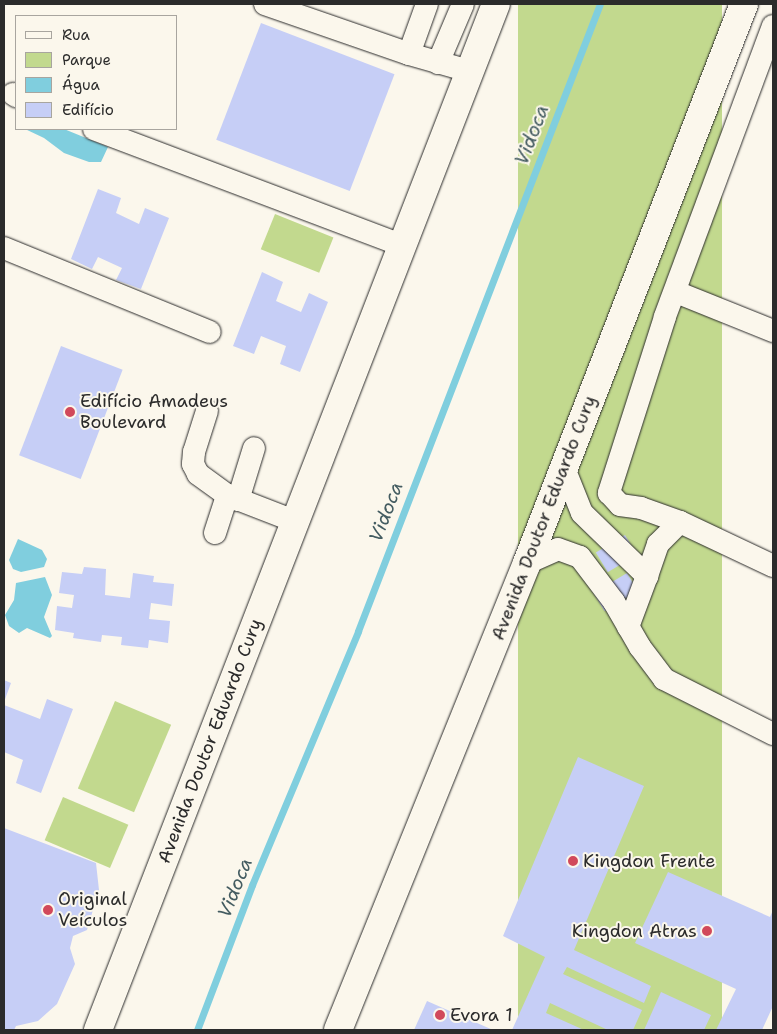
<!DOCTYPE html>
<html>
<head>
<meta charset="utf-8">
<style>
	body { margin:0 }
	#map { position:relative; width:777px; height:1034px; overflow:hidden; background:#fbf7ec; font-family:"Shantell Sans",sans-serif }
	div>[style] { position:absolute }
	.green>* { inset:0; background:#c2d98e; transform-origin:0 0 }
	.water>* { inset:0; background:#80cede }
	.stream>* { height:7px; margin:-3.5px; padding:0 3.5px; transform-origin:3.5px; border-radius:3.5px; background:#80cede }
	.building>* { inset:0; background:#c6cef6; transform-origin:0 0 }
	.roads { filter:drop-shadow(0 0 1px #2b2b2b) drop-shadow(0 0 1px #2b2b2b) }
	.minor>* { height:22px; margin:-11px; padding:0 11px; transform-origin:11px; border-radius:11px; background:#fbf7ec }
	.major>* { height:28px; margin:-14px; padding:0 14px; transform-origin:14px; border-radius:14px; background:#fbf7ec }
	.dots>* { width:14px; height:14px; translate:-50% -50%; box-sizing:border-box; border:2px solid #fbf7ec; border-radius:50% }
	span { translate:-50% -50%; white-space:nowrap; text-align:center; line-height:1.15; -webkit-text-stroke:4px #fbf7ec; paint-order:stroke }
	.poi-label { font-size:18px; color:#2b2b2b }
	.left { translate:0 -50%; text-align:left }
	.right { translate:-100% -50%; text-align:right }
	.street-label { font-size:18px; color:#2b2b2b }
	.water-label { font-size:19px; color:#445c61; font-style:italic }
	.frame { position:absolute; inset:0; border:5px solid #2b2b2b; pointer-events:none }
	.legend { position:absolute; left:15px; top:15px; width:162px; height:115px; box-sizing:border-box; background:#fbf7ec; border:1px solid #a8a59f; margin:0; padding:6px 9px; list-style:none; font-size:15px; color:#2b2b2b }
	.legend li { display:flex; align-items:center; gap:10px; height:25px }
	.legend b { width:25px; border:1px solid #a8a59f }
</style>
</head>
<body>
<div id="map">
	<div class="green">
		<i style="left:518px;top:4px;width:204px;height:1101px"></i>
		<i style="left:275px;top:214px;width:63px;height:38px;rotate:22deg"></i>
		<i style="left:115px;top:701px;width:61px;height:95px;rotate:23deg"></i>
		<i style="left:63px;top:797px;width:71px;height:47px;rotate:23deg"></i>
	</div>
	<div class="water">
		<i style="clip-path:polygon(25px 129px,64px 129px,108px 147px,101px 162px,89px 162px,64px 153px,44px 138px)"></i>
		<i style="clip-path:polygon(18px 539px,42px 550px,47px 559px,44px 567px,21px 572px,13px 569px,9px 560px)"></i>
		<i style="clip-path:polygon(45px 577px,52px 595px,44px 617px,52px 636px,50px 638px,27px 628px,19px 633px,9px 626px,5px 615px,14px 600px,16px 583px)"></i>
	</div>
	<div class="stream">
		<i style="left:197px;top:1030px;width:155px;rotate:-69.2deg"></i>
		<i style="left:252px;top:885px;width:275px;rotate:-67.3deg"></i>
		<i style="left:358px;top:631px;width:672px;rotate:-68.9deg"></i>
	</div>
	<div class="building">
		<i style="left:261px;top:23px;width:143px;height:125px;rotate:21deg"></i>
		<i style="clip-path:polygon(98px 189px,121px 198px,116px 213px,139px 224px,145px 208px,169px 218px,141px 289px,116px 280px,122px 268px,98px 257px,92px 269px,71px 259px)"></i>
		<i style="clip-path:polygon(262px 272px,283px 282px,276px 301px,301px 312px,309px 293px,328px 302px,300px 372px,280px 364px,286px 346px,261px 336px,254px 354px,233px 346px)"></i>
		<i style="left:61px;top:346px;width:66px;height:117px;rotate:21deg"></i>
		<i style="left:625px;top:535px;width:23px;height:34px;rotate:59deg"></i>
		<i style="clip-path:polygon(84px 567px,106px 569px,105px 595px,130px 598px,133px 573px,154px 576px,153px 582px,174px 584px,172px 606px,151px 603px,149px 619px,170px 621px,168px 643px,149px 640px,148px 648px,121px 645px,122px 637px,102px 635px,101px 642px,73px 638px,74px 633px,55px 630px,57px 606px,72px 608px,74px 595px,59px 593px,62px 572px,82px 574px)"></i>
		<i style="left:627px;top:573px;width:21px;height:39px;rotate:59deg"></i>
		<i style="clip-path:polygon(4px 680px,11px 683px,4px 702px)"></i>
		<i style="clip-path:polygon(47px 699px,73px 709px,41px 793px,16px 783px,23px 760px,4px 752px,4px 705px,40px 719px)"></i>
		<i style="clip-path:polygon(578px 757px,644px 786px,574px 950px,651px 986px,644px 1003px,567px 967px,563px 974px,642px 1010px,633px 1030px,608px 1030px,550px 1003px,546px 1013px,584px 1030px,512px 1030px,545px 957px,503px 936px)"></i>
		<i style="clip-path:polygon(4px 828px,96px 863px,99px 890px,87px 930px,73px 936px,70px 948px,75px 964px,57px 1004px,38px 1021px,16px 1026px,14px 1030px,4px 1030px)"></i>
		<i style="clip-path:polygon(668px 872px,770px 917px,773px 910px,773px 1006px,762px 1030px,716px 1030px,736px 989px,635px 943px)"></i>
		<i style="clip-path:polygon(661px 992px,711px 1015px,704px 1030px,644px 1030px)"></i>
		<i style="clip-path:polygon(427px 1001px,493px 1030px,414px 1030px)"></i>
	</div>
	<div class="roads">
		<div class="minor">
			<i style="left:265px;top:4px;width:152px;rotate:19.1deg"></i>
			<i style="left:409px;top:54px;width:62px;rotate:15.8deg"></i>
			<i style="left:773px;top:26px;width:310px;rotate:110.4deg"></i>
			<i style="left:665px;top:317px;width:185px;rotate:107.7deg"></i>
			<i style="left:609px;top:493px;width:16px;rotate:47deg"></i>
			<i style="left:620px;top:505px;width:21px;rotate:8deg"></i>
			<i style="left:641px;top:508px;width:41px;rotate:19.7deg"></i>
			<i style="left:680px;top:522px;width:103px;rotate:25.3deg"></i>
			<i style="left:409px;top:54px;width:53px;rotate:-70.2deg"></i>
			<i style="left:438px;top:63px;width:64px;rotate:-67deg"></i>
			<i style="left:13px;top:94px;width:4px;rotate:34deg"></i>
			<i style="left:94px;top:129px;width:330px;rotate:20.7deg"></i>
			<i style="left:4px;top:248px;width:222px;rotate:22.2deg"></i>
			<i style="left:676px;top:292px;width:105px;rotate:21.9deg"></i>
			<i style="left:207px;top:411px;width:43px;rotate:107.6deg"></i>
			<i style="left:194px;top:452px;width:12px;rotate:95deg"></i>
			<i style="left:193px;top:464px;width:11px;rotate:63deg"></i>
			<i style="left:198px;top:474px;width:36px;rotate:36deg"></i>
			<i style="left:227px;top:495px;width:72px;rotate:21.2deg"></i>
			<i style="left:564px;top:468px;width:48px;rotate:68.2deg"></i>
			<i style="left:582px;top:513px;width:91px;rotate:44.1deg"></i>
			<i style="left:647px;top:576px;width:34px;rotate:-71deg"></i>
			<i style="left:658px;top:544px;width:31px;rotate:-45deg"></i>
			<i style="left:238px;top:500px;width:54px;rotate:-72.9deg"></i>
			<i style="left:215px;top:533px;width:40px;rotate:-72deg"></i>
			<i style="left:527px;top:563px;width:34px;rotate:-24deg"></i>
			<i style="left:558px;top:549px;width:23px;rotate:20deg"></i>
			<i style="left:580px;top:557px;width:56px;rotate:52.9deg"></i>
			<i style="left:614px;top:602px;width:52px;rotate:60deg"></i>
			<i style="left:640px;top:647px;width:40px;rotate:53deg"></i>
			<i style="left:664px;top:679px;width:122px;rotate:26.8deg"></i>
			<i style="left:628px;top:627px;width:54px;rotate:-69.6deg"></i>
		</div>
		<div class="major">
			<i style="left:98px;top:1030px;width:1100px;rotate:-68.8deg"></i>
			<i style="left:338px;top:1030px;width:504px;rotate:-67.97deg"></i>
			<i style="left:527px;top:563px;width:600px;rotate:-68.78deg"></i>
		</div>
	</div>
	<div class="dots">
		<i style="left:70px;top:412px;background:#d1495b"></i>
		<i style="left:573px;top:861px;background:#d1495b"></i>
		<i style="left:48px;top:910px;background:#d1495b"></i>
		<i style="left:707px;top:931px;background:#d1495b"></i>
		<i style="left:440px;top:1015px;background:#d1495b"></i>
	</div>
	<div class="poi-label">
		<span class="left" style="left:80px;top:412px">Edifício Amadeus<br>Boulevard</span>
		<span class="left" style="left:583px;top:861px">Kingdon Frente</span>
		<span class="left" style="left:58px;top:910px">Original<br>Veículos</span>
		<span class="right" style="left:697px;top:931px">Kingdon Atras</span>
		<span class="left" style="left:450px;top:1015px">Evora 1</span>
	</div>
	<div class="street-label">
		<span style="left:544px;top:518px;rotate:-69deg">Avenida Doutor Eduardo Cury</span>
		<span style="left:210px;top:741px;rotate:-69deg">Avenida Doutor Eduardo Cury</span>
	</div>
	<div class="water-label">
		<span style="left:532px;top:135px;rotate:-69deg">Vidoca</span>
		<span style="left:386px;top:512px;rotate:-69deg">Vidoca</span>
		<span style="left:235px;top:888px;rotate:-68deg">Vidoca</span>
	</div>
	<div class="frame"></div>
	<ul class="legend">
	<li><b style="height:6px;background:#fbf7ec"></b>Rua</li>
	<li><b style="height:14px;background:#c2d98e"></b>Parque</li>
	<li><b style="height:14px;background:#80cede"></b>Água</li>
	<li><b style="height:14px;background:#c6cef6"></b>Edifício</li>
	</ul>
</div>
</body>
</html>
